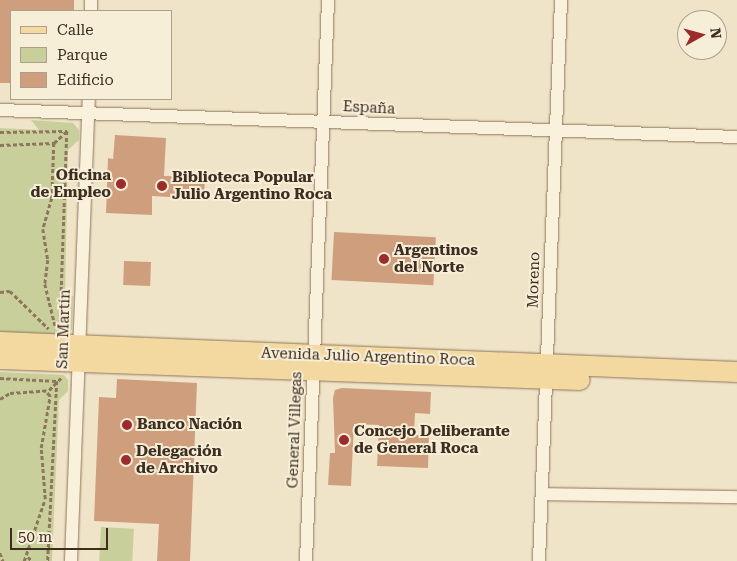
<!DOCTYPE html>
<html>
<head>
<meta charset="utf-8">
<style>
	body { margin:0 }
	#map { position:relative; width:737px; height:561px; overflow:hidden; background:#f0e4c8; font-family:"Roboto Serif",serif }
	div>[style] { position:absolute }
	.green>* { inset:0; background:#c9cf9b; transform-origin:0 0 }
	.building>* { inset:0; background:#cf9f7d; transform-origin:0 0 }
	.path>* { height:2.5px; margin-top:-1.25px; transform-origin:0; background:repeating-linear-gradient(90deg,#8d765c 0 4px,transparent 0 6.5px) }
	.roads { filter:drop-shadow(0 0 1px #8d765c) drop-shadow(0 0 1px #8d765c) }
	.minor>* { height:12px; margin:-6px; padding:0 6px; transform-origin:6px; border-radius:6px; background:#faf1dc }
	.primary>* { height:20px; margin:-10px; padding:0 10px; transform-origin:10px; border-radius:10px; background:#f3d9a0 }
	.dots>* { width:14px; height:14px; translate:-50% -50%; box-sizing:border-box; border:2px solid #f7eed8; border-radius:50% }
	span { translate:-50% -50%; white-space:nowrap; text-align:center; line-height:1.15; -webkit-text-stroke:4px #f7eed8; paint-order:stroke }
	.street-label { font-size:15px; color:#3d2e20 }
	.poi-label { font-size:15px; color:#3d2e20; font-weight:700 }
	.right { translate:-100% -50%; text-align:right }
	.left { translate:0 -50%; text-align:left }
	.legend { position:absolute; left:10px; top:10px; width:162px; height:90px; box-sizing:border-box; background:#f7eed8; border:1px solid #ada18e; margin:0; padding:6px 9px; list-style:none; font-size:15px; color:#3d2e20 }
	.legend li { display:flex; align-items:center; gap:10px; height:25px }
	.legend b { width:25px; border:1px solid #ada18e }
	.north { position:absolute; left:677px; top:10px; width:50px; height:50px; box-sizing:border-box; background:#f7eed8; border:1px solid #ada18e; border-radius:50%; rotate:83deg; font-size:14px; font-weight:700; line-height:20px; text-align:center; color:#3d2e20 }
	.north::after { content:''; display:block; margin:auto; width:18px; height:22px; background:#9e2a2b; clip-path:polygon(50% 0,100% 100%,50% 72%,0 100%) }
	.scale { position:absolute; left:10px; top:528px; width:98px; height:22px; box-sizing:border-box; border:2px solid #3d2e20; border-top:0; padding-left:6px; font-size:15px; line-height:18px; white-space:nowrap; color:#3d2e20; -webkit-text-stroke:4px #f7eed8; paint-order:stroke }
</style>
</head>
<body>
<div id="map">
	<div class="green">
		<i style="clip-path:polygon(31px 120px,73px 123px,79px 130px,79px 140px,68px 150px,65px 298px,73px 296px,72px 329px,64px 338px,0 335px,0 128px,39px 130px)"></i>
		<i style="clip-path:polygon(0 372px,64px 375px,68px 380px,68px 391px,59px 400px,52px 561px,0 561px)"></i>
		<i style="left:101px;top:527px;width:33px;height:34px;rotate:3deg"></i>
	</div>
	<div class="building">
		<i style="clip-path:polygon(0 0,74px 0,74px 11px,11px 11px,11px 83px,0 83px)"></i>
		<i style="clip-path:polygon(115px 135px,166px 138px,164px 176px,205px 177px,204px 199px,152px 196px,152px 215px,106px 213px,108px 158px,113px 159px)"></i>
		<i style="left:334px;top:232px;width:102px;height:48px;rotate:3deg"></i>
		<i style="left:124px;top:261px;width:27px;height:24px;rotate:2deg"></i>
		<i style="clip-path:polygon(117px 379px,197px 383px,190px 561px,157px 561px,159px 524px,94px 521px,99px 397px,116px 398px)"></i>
		<i style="clip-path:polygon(342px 388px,431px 392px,430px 414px,415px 413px,414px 435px,429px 435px,428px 468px,377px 466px,379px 425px,354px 424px,351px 486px,328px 485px,330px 453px,335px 453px,333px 398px,335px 390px)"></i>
	</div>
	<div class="path">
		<i style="left:0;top:132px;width:67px;rotate:-0.9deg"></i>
		<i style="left:67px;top:131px;width:198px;rotate:92deg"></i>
		<i style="left:54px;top:143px;width:16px;rotate:-43deg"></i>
		<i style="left:0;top:145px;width:54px;rotate:-2.1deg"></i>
		<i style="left:54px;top:143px;width:55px;rotate:92.1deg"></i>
		<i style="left:52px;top:198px;width:32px;rotate:106deg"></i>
		<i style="left:43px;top:229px;width:31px;rotate:81deg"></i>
		<i style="left:48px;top:260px;width:24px;rotate:97deg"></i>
		<i style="left:45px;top:284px;width:46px;rotate:76.3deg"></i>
		<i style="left:0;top:292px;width:10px;rotate:-6deg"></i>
		<i style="left:10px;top:291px;width:54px;rotate:44.3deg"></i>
		<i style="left:0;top:378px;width:57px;rotate:3deg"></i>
		<i style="left:57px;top:381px;width:180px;rotate:92.9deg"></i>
		<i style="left:0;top:399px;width:12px;rotate:-31deg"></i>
		<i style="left:10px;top:393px;width:39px;rotate:-4deg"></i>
		<i style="left:49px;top:390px;width:17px;rotate:-45deg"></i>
		<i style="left:0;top:553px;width:9px;rotate:69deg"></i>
		<i style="left:28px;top:557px;width:6px;rotate:45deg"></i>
		<i style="left:24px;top:561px;width:65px;rotate:-71.3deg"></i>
		<i style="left:45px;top:499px;width:51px;rotate:-94.5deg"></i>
		<i style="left:41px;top:448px;width:53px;rotate:-80.2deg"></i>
		<i style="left:50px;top:396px;width:7px;rotate:-135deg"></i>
	</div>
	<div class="roads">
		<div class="minor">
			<i style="left:91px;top:11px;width:11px;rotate:-90deg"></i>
			<i style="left:0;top:110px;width:737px;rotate:2.1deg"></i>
			<i style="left:542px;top:494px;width:195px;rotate:0.9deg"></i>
			<i style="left:71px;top:561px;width:462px;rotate:-87.8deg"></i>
			<i style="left:306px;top:561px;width:561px;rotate:-87.75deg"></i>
			<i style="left:539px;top:561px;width:561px;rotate:-87.75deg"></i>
		</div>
		<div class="primary">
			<i style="left:0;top:342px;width:738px;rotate:2.33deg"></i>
			<i style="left:0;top:359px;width:580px;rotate:2.07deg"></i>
		</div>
	</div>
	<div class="dots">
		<i style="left:121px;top:184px;background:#9e2a2b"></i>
		<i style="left:162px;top:186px;background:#9e2a2b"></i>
		<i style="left:384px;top:259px;background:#9e2a2b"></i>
		<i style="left:127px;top:425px;background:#9e2a2b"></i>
		<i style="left:344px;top:440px;background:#9e2a2b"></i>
		<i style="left:126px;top:460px;background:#9e2a2b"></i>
	</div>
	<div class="street-label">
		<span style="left:369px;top:108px;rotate:3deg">España</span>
		<span style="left:534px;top:280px;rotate:-88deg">Moreno</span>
		<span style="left:64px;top:329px;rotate:-88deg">San Martín</span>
		<span style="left:368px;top:357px;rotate:2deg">Avenida Julio Argentino Roca</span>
		<span style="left:295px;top:430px;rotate:-88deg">General Villegas</span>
	</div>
	<div class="poi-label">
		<span class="right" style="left:111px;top:184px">Oficina<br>de Empleo</span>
		<span class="left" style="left:172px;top:186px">Biblioteca Popular<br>Julio Argentino Roca</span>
		<span class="left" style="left:394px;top:259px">Argentinos<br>del Norte</span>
		<span class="left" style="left:137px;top:425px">Banco Nación</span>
		<span class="left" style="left:354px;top:440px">Concejo Deliberante<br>de General Roca</span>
		<span class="left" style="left:136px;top:460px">Delegación<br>de Archivo</span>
	</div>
	<ul class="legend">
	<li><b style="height:6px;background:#f3d9a0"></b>Calle</li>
	<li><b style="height:14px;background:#c9cf9b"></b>Parque</li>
	<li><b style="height:14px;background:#cf9f7d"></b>Edificio</li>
	</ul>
	<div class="north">N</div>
	<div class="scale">50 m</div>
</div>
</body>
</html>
